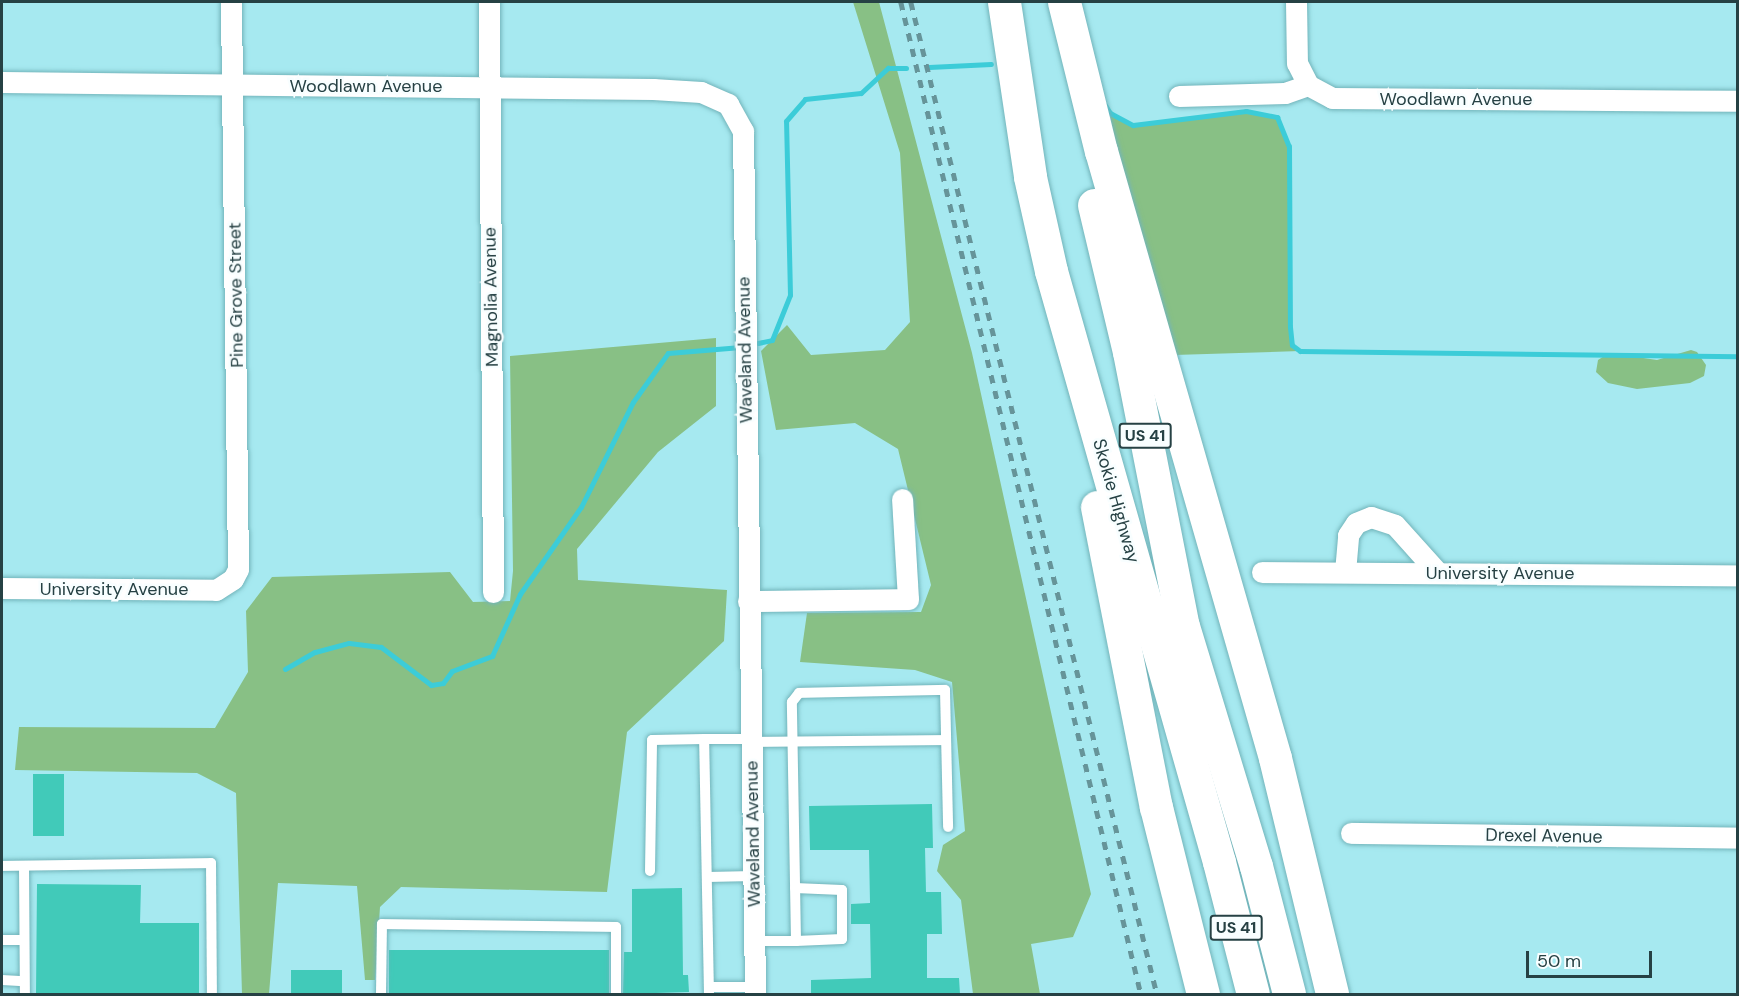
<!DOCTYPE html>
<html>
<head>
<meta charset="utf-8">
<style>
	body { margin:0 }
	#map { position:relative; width:1739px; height:996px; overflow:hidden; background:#a6e9f0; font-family:"DM Sans",sans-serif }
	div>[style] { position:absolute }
	.green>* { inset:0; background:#88c085 }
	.stream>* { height:5px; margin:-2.5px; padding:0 2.5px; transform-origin:2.5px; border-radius:2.5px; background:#3cccd8 }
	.building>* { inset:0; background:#41cab9; transform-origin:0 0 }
	.roads { filter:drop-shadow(0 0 2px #72b4ba) drop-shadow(0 0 2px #72b4ba) }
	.service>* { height:10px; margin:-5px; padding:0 5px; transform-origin:5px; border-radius:5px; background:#fff }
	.minor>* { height:21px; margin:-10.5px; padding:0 10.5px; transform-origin:10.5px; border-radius:10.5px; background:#fff }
	.trunk>* { height:33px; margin:-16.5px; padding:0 16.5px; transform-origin:16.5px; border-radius:16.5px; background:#fff }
	.rail>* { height:4.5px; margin-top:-2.25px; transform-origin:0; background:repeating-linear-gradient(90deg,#669499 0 8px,transparent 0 16px) }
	span { translate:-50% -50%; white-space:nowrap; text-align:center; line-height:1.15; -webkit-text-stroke:5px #f8feff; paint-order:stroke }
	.shield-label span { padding:2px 4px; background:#f8feff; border:2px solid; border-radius:4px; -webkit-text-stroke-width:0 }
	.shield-label { font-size:16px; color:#264144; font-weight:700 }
	.street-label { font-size:18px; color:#264144 }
	.frame { position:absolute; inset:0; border:3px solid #264144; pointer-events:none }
	.scale { position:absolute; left:1526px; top:951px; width:126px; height:27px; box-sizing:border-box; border:3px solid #264144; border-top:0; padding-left:8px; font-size:18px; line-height:21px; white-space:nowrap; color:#264144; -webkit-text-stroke:4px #f8feff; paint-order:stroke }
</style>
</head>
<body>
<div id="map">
	<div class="green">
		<i style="clip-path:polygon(853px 2px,879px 2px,972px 353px,1091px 894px,1073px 937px,1031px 944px,1040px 994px,973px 994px,961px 900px,937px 871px,943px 845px,965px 831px,952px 682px,915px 670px,800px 662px,807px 613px,921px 612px,931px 585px,898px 449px,855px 423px,776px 430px,761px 351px,787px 325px,811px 355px,885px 350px,910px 322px,900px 153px)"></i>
		<i style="clip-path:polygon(1246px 111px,1277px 117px,1289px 146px,1290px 327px,1292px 345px,1300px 351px,1174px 355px,1122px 183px,1110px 114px,1133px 125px)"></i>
		<i style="clip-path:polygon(716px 338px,716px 406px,658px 452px,577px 549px,578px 580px,727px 590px,724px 641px,627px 732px,607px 892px,401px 887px,380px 907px,375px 980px,365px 980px,357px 886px,278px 883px,269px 994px,242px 994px,236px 793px,197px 773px,15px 770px,19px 727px,215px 728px,248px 672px,246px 611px,272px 577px,450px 572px,473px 602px,510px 601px,513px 571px,510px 356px)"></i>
		<i style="clip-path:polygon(1691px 350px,1697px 352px,1706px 365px,1704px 376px,1690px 383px,1637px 389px,1608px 383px,1596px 372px,1598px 360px,1609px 353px,1657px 360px)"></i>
	</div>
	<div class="stream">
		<i style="left:929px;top:67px;width:62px;rotate:-2.8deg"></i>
		<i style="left:1105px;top:105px;width:9px;rotate:58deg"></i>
		<i style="left:1110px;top:113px;width:26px;rotate:28deg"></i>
		<i style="left:1133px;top:125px;width:114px;rotate:-7.1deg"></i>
		<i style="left:1246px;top:111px;width:32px;rotate:11deg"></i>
		<i style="left:1277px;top:117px;width:31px;rotate:68deg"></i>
		<i style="left:1289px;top:146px;width:181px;rotate:89.7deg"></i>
		<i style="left:1290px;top:327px;width:18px;rotate:84deg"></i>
		<i style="left:1292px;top:345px;width:10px;rotate:37deg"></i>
		<i style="left:1300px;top:351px;width:438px;rotate:0.7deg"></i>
		<i style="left:758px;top:343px;width:14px;rotate:-12deg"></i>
		<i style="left:772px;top:340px;width:48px;rotate:-68.2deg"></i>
		<i style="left:790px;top:295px;width:174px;rotate:-91.3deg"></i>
		<i style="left:786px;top:121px;width:29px;rotate:-49deg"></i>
		<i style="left:805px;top:99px;width:56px;rotate:-6.1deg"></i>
		<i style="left:861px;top:93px;width:37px;rotate:-43deg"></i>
		<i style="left:888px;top:68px;width:18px"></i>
		<i style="left:285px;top:669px;width:34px;rotate:-30deg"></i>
		<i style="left:315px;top:652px;width:35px;rotate:-15deg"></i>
		<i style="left:349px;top:643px;width:32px;rotate:7deg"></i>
		<i style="left:381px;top:647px;width:63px;rotate:37.2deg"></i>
		<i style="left:431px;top:685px;width:12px;rotate:-9deg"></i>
		<i style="left:443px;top:683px;width:15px;rotate:-53deg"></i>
		<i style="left:452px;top:671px;width:43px;rotate:-20.6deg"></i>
		<i style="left:492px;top:656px;width:68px;rotate:-65.7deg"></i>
		<i style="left:520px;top:594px;width:106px;rotate:-55deg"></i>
		<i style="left:581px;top:507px;width:117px;rotate:-63.7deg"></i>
		<i style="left:633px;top:402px;width:60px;rotate:-54.5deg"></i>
		<i style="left:668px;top:353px;width:73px;rotate:-4.7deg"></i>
	</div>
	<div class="building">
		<i style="left:33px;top:774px;width:31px;height:62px"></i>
		<i style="clip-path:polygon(932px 804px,933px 848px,925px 848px,926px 892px,941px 892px,942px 934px,927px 934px,927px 978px,959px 978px,960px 994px,811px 994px,811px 980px,871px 978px,870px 924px,851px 924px,851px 904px,870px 903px,869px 850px,810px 850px,809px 806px)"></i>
		<i style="clip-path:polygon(37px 884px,141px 885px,140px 923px,199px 923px,199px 994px,36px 994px)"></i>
		<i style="clip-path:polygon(682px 888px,683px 975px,688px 975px,689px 992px,623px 994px,624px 952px,632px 952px,632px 889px)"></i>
		<i style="left:389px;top:950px;width:220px;height:44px"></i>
		<i style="left:291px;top:970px;width:51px;height:24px"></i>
	</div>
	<div class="roads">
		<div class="service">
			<i style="left:751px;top:742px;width:195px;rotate:-0.6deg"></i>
			<i style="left:2px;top:866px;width:209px;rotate:-0.8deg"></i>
			<i style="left:211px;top:863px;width:131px;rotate:89.6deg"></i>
			<i style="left:24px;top:866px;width:128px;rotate:89.6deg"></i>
			<i style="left:650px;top:871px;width:131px;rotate:-89.1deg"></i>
			<i style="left:652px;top:740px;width:52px;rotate:-1.1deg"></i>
			<i style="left:707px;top:877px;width:47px;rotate:-1.2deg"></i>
			<i style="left:795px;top:888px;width:47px;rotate:2.4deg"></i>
			<i style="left:842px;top:890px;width:49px;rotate:90deg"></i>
			<i style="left:842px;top:939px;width:46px;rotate:177.5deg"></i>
			<i style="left:2px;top:940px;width:22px"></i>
			<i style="left:755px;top:941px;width:41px"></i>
			<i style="left:796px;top:941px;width:239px;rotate:-91deg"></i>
			<i style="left:792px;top:702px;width:11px;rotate:-52deg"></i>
			<i style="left:799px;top:693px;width:146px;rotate:-1.2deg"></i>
			<i style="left:945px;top:690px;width:137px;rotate:88.7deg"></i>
			<i style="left:2px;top:980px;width:22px;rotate:3deg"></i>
			<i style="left:709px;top:987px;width:46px"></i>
			<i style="left:381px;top:994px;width:70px;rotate:-89.2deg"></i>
			<i style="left:382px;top:924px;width:234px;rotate:0.7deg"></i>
			<i style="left:616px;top:927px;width:67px;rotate:90deg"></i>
			<i style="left:709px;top:994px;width:255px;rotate:-91.1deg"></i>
			<i style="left:704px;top:739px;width:47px"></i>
		</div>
		<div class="minor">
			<i style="left:489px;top:2px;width:590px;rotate:89.61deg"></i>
			<i style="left:1296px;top:2px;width:61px;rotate:89.1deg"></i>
			<i style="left:1297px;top:63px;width:25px;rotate:63deg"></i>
			<i style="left:2px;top:82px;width:651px;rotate:0.62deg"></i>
			<i style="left:653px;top:89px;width:48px;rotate:3.6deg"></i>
			<i style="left:701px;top:92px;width:30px;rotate:24deg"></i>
			<i style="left:728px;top:104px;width:31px;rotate:61deg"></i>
			<i style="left:743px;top:131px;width:863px;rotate:89.2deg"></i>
			<i style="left:1179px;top:96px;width:106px;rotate:-1.6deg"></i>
			<i style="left:1285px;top:93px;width:24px;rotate:-19deg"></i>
			<i style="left:1308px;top:85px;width:27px;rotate:28deg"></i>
			<i style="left:1332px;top:98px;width:406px;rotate:0.4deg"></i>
			<i style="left:1262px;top:572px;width:476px;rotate:0.4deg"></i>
			<i style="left:1345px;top:572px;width:37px;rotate:-85deg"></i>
			<i style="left:1348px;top:535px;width:14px;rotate:-56deg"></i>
			<i style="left:1356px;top:523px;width:16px;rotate:-22deg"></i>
			<i style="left:1371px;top:517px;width:25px;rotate:18deg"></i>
			<i style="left:1395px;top:525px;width:64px;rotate:48.1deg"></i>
			<i style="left:2px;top:588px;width:214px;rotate:0.5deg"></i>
			<i style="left:216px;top:590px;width:20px;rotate:-33deg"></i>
			<i style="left:233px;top:579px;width:11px;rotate:-63deg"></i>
			<i style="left:238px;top:569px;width:567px;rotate:-90.71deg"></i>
			<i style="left:748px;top:601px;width:160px;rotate:-0.7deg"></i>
			<i style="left:908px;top:599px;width:100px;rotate:-93.4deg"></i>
			<i style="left:1351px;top:833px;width:387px;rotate:0.7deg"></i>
		</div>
		<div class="trunk">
			<i style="left:1004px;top:2px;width:177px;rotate:81.5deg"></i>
			<i style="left:1030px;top:177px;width:96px;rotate:77.4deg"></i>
			<i style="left:1051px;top:271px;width:614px;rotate:74.13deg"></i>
			<i style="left:1219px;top:862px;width:136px;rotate:75.6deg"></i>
			<i style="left:1064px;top:2px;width:154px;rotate:76.1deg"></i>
			<i style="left:1101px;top:151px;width:631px;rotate:74deg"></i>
			<i style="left:1275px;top:758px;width:243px;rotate:76.4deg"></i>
			<i style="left:1094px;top:205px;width:151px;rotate:76.6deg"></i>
			<i style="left:1129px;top:352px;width:279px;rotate:78.9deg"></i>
			<i style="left:1183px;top:626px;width:251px;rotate:73.1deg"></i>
			<i style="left:1256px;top:866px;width:132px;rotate:75.5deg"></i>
			<i style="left:1097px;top:507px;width:306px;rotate:78.9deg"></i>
			<i style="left:1156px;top:807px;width:193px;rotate:75.9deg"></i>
		</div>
	</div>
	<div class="rail">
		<i style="left:901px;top:2px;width:1021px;rotate:76.4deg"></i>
		<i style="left:911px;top:2px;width:1022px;rotate:76.07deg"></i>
	</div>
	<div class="shield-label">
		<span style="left:1145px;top:436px">US 41</span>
		<span style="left:1236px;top:928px">US 41</span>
	</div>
	<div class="street-label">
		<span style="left:366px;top:86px">Woodlawn Avenue</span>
		<span style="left:1456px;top:99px">Woodlawn Avenue</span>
		<span style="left:236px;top:295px;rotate:-91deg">Pine Grove Street</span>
		<span style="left:491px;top:297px;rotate:-91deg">Magnolia Avenue</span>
		<span style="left:745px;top:350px;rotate:-91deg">Waveland Avenue</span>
		<span style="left:1116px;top:501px;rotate:74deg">Skokie Highway</span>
		<span style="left:1500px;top:573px">University Avenue</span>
		<span style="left:114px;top:589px">University Avenue</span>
		<span style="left:753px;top:834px;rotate:-91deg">Waveland Avenue</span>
		<span style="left:1544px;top:836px;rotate:1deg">Drexel Avenue</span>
	</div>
	<div class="frame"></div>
	<div class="scale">50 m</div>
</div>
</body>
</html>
